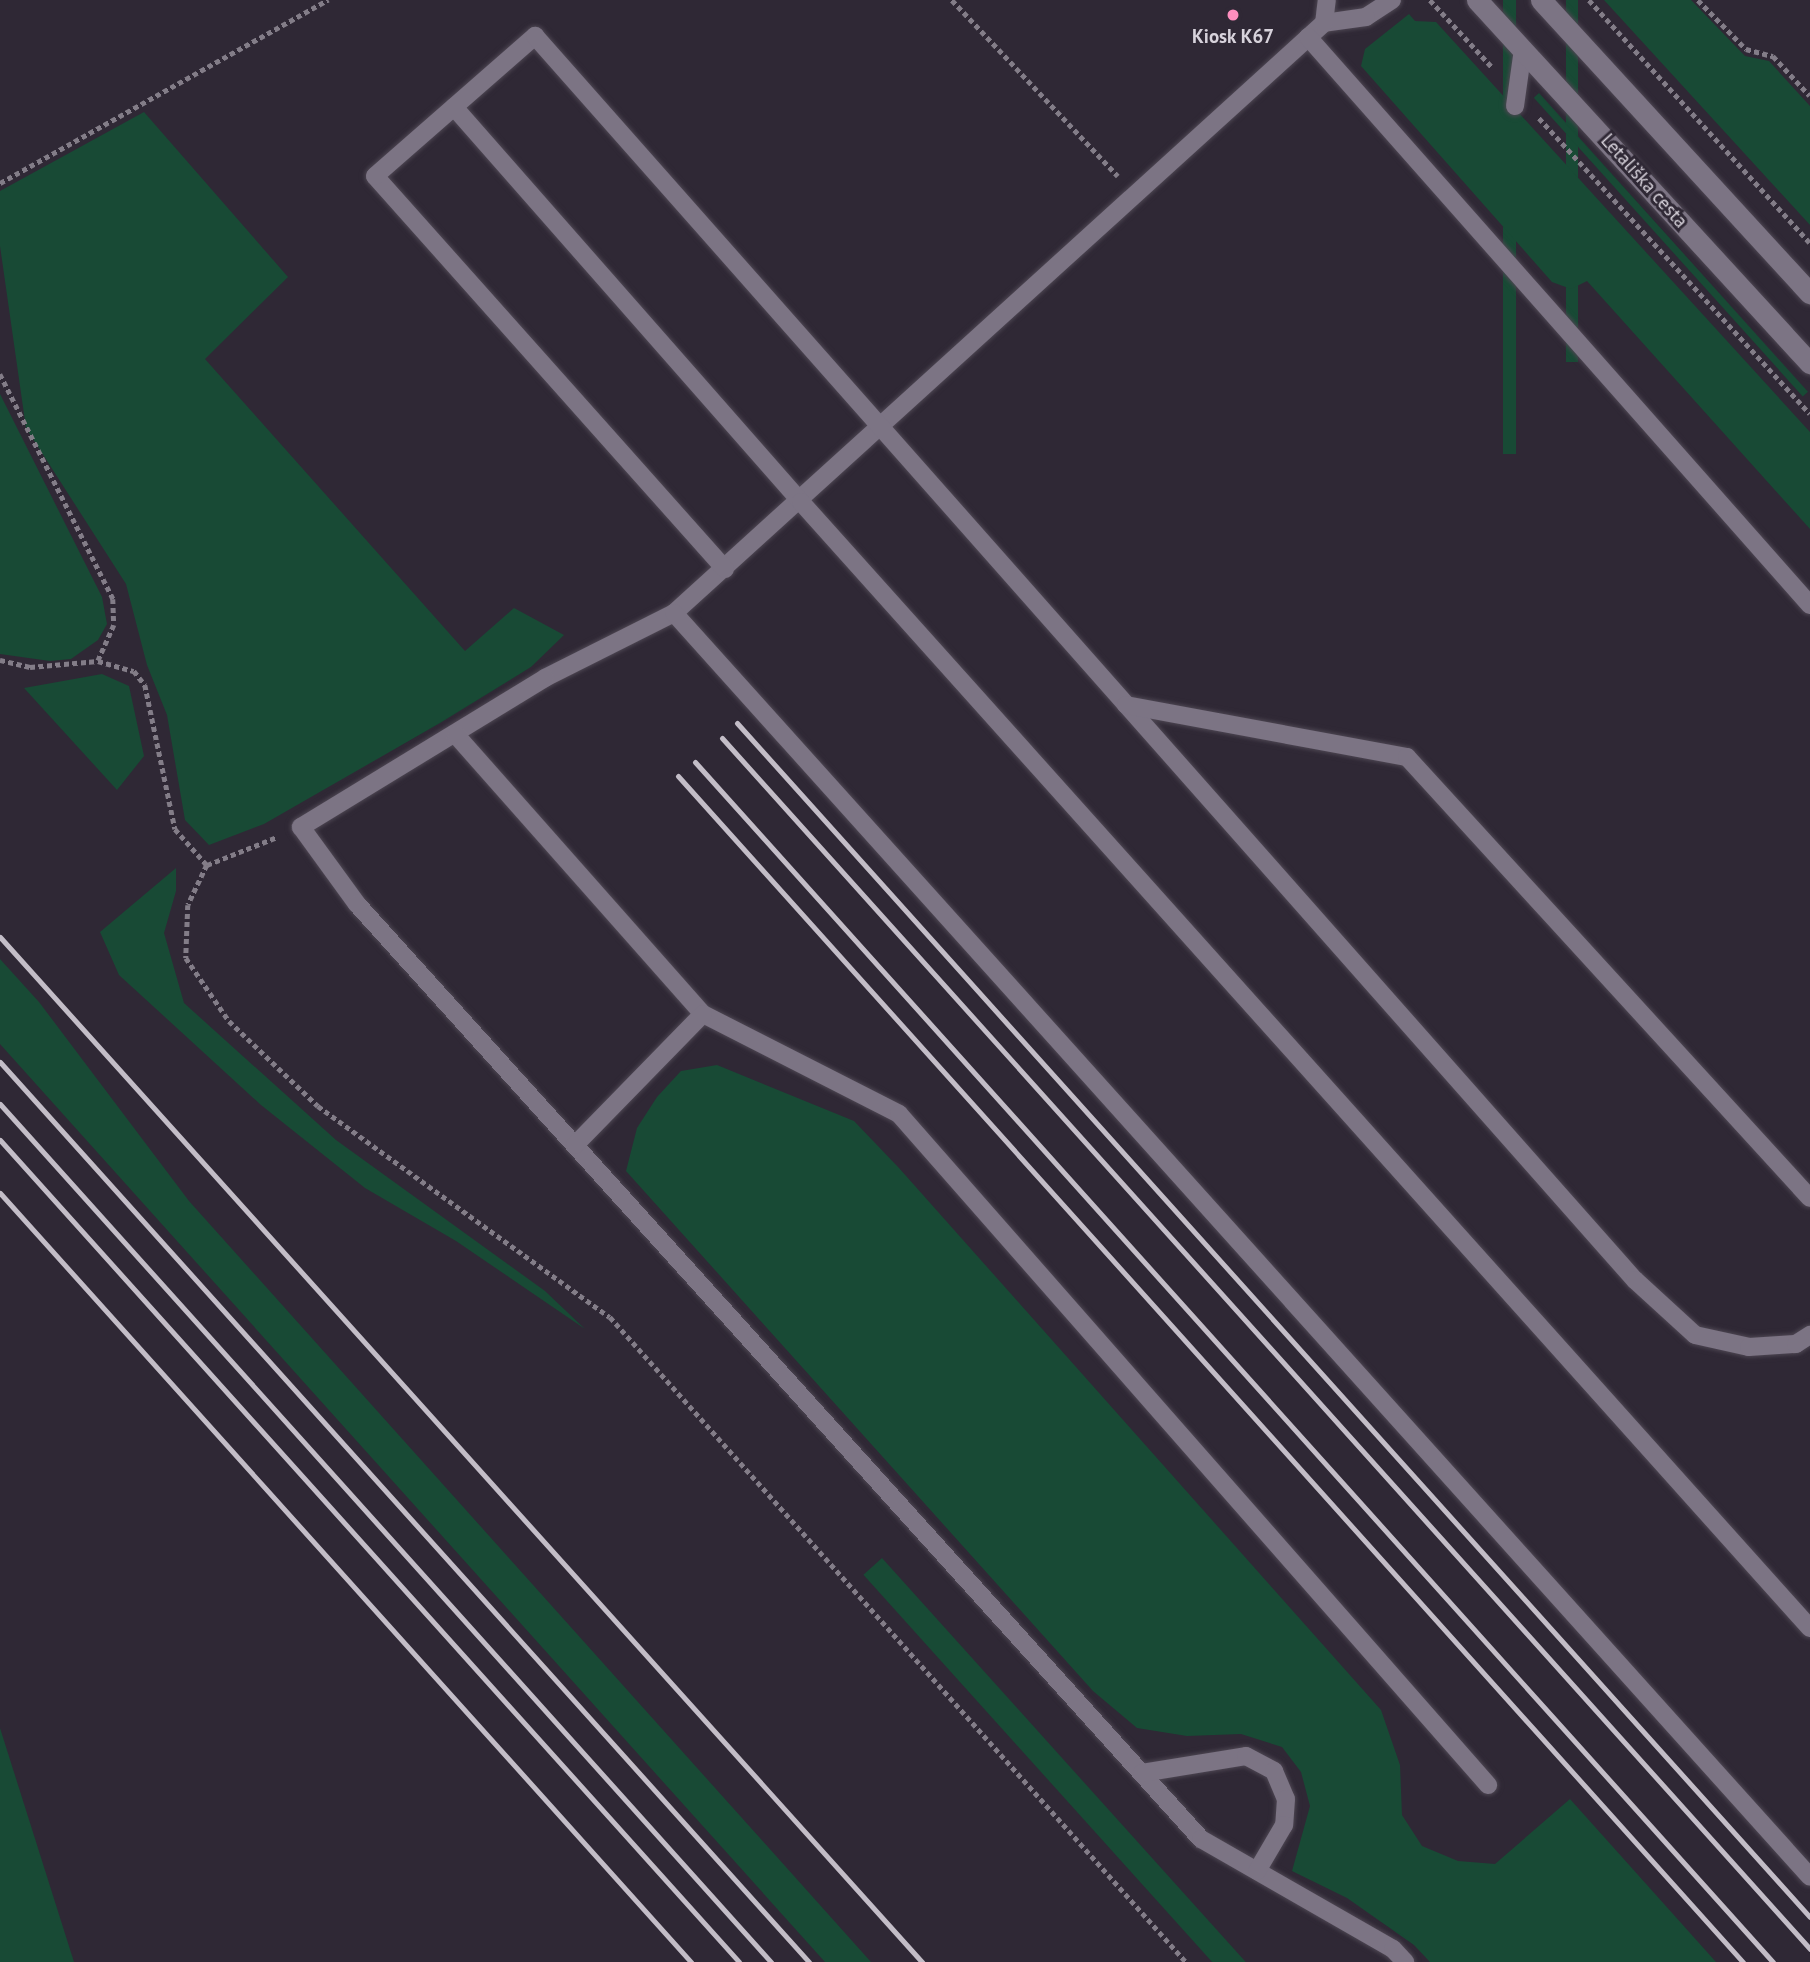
<!DOCTYPE html>
<html>
<head>
<meta charset="utf-8">
<style>
	body { margin:0 }
	#map { position:relative; width:1810px; height:1962px; overflow:hidden; background:#2f2835; font-family:"PT Sans",sans-serif }
	div>[style] { position:absolute }
	.green>* { inset:0; background:#184a35; transform-origin:0 0 }
	.path>* { height:4.5px; margin-top:-2.25px; transform-origin:0; background:repeating-linear-gradient(90deg,#837d88 0 5px,transparent 0 8.5px) }
	.roads { filter:drop-shadow(0 0 2px #4d4652) drop-shadow(0 0 2px #4d4652) }
	.lane>* { height:18px; margin:-9px; padding:0 9px; transform-origin:9px; border-radius:9px; background:#7c7484 }
	.secondary>* { height:21px; margin:-10.5px; padding:0 10.5px; transform-origin:10.5px; border-radius:10.5px; background:#7c7484 }
	.rail>* { height:5px; margin:-2.5px; padding:0 2.5px; transform-origin:2.5px; border-radius:2.5px; background:#c3bdc7 }
	.dots>* { width:19px; height:19px; translate:-50% -50%; box-sizing:border-box; border:4px solid #2f2835; border-radius:50% }
	span { translate:-50% -50%; white-space:nowrap; text-align:center; line-height:1.15; -webkit-text-stroke:6px #2f2835; paint-order:stroke }
	.poi-label { font-size:19px; color:#d7d2db; font-weight:700 }
	.street-label { font-size:19px; color:#d7d2db }
</style>
</head>
<body>
<div id="map">
	<div class="green">
		<i style="left:1503px;top:0;width:13px;height:454px"></i>
		<i style="left:1566px;top:0;width:12px;height:362px"></i>
		<i style="clip-path:polygon(1604px 0,1691px 0,1745px 56px,1769px 61px,1810px 106px,1810px 225px)"></i>
		<i style="clip-path:polygon(1409px 14px,1415px 21px,1436px 22px,1810px 432px,1810px 529px,1587px 281px,1571px 289px,1552px 282px,1361px 66px,1365px 49px)"></i>
		<i style="left:1539px;top:93px;width:402px;height:7px;rotate:48deg"></i>
		<i style="clip-path:polygon(144px 112px,288px 277px,205px 359px,465px 651px,514px 608px,564px 635px,531px 667px,440px 723px,264px 824px,209px 845px,185px 820px,167px 715px,147px 665px,126px 584px,26px 428px,0 246px,0 191px)"></i>
		<i style="clip-path:polygon(0 394px,102px 597px,107px 624px,98px 640px,71px 659px,50px 661px,0 654px)"></i>
		<i style="clip-path:polygon(102px 674px,129px 686px,144px 756px,117px 790px,24px 688px)"></i>
		<i style="clip-path:polygon(176px 868px,176px 891px,164px 933px,184px 1003px,336px 1140px,545px 1291px,585px 1329px,456px 1241px,365px 1188px,261px 1105px,119px 975px,100px 932px)"></i>
		<i style="clip-path:polygon(0 959px,39px 1002px,189px 1201px,871px 1962px,825px 1962px,0 1044px)"></i>
		<i style="clip-path:polygon(717px 1065px,854px 1121px,899px 1168px,1381px 1710px,1400px 1765px,1402px 1815px,1422px 1846px,1458px 1861px,1495px 1864px,1570px 1799px,1716px 1962px,1430px 1962px,1414px 1945px,1347px 1898px,1292px 1871px,1310px 1806px,1301px 1772px,1282px 1747px,1241px 1734px,1187px 1736px,1137px 1728px,1093px 1691px,626px 1171px,637px 1128px,657px 1097px,681px 1071px)"></i>
		<i style="left:882px;top:1558px;width:544px;height:25px;rotate:48deg"></i>
		<i style="clip-path:polygon(0 1728px,74px 1962px,0 1962px)"></i>
	</div>
	<div class="path">
		<i style="left:952px;top:0;width:242px;rotate:46.7deg"></i>
		<i style="left:1430px;top:0;width:91px;rotate:47.2deg"></i>
		<i style="left:1589px;top:0;width:328px;rotate:47.7deg"></i>
		<i style="left:1698px;top:0;width:69px;rotate:45.6deg"></i>
		<i style="left:1746px;top:49px;width:28px;rotate:15deg"></i>
		<i style="left:1773px;top:56px;width:54px;rotate:47.2deg"></i>
		<i style="left:1539px;top:118px;width:401px;rotate:47.5deg"></i>
		<i style="left:0;top:183px;width:376px;rotate:-29.2deg"></i>
		<i style="left:0;top:374px;width:252px;rotate:63.3deg"></i>
		<i style="left:113px;top:599px;width:26px;rotate:88deg"></i>
		<i style="left:114px;top:625px;width:39px;rotate:114deg"></i>
		<i style="left:98px;top:661px;width:37px;rotate:16deg"></i>
		<i style="left:134px;top:671px;width:18px;rotate:52deg"></i>
		<i style="left:145px;top:685px;width:147px;rotate:78.2deg"></i>
		<i style="left:175px;top:829px;width:48px;rotate:48.4deg"></i>
		<i style="left:207px;top:865px;width:75px;rotate:-21.8deg"></i>
		<i style="left:0;top:660px;width:31px;rotate:13deg"></i>
		<i style="left:30px;top:667px;width:68px;rotate:-5deg"></i>
		<i style="left:207px;top:865px;width:44px;rotate:115.4deg"></i>
		<i style="left:188px;top:905px;width:53px;rotate:92.2deg"></i>
		<i style="left:186px;top:958px;width:76px;rotate:55.7deg"></i>
		<i style="left:229px;top:1021px;width:123px;rotate:43.7deg"></i>
		<i style="left:318px;top:1106px;width:360px;rotate:35.9deg"></i>
		<i style="left:610px;top:1317px;width:865px;rotate:48.23deg"></i>
	</div>
	<div class="roads">
		<div class="lane">
			<i style="left:1392px;top:0;width:31px;rotate:147deg"></i>
			<i style="left:1366px;top:17px;width:42px;rotate:171.9deg"></i>
			<i style="left:1324px;top:23px;width:878px;rotate:137.77deg"></i>
			<i style="left:674px;top:613px;width:144px;rotate:153.3deg"></i>
			<i style="left:545px;top:678px;width:286px;rotate:148.6deg"></i>
			<i style="left:301px;top:827px;width:95px;rotate:54deg"></i>
			<i style="left:357px;top:904px;width:1260px;rotate:47.93deg"></i>
			<i style="left:1201px;top:1839px;width:221px;rotate:29.8deg"></i>
			<i style="left:1393px;top:1949px;width:18px;rotate:47deg"></i>
			<i style="left:1324px;top:23px;width:23px;rotate:-83deg"></i>
			<i style="left:1308px;top:37px;width:758px;rotate:48.53deg"></i>
			<i style="left:1515px;top:106px;width:58px;rotate:-82deg"></i>
			<i style="left:454px;top:107px;width:526px;rotate:48.7deg"></i>
			<i style="left:801px;top:502px;width:1512px;rotate:48.14deg"></i>
			<i style="left:725px;top:569px;width:526px;rotate:-131.69deg"></i>
			<i style="left:375px;top:176px;width:213px;rotate:-41.2deg"></i>
			<i style="left:535px;top:36px;width:1661px;rotate:48.52deg"></i>
			<i style="left:1635px;top:1280px;width:81px;rotate:42.5deg"></i>
			<i style="left:1695px;top:1335px;width:55px;rotate:12.5deg"></i>
			<i style="left:1749px;top:1347px;width:47px;rotate:-3.7deg"></i>
			<i style="left:1796px;top:1344px;width:17px;rotate:-33deg"></i>
			<i style="left:674px;top:613px;width:1699px;rotate:48.05deg"></i>
			<i style="left:1126px;top:705px;width:286px;rotate:10.5deg"></i>
			<i style="left:1407px;top:757px;width:597px;rotate:47.58deg"></i>
			<i style="left:456px;top:735px;width:373px;rotate:48.5deg"></i>
			<i style="left:703px;top:1014px;width:220px;rotate:27deg"></i>
			<i style="left:899px;top:1114px;width:893px;rotate:48.72deg"></i>
			<i style="left:575px;top:1145px;width:183px;rotate:-45.7deg"></i>
			<i style="left:1142px;top:1773px;width:105px;rotate:-9.3deg"></i>
			<i style="left:1246px;top:1756px;width:32px;rotate:28deg"></i>
			<i style="left:1274px;top:1771px;width:30px;rotate:67deg"></i>
			<i style="left:1286px;top:1799px;width:26px;rotate:94deg"></i>
			<i style="left:1284px;top:1825px;width:53px;rotate:120.4deg"></i>
		</div>
		<div class="secondary">
			<i style="left:1477px;top:0;width:493px;rotate:47.5deg"></i>
			<i style="left:1541px;top:0;width:398px;rotate:47.5deg"></i>
		</div>
	</div>
	<div class="rail">
		<i style="left:737px;top:723px;width:1605px;rotate:48.06deg"></i>
		<i style="left:722px;top:738px;width:1628px;rotate:48.06deg"></i>
		<i style="left:695px;top:762px;width:1613px;rotate:48.07deg"></i>
		<i style="left:678px;top:776px;width:1594px;rotate:48.08deg"></i>
		<i style="left:0;top:937px;width:1379px;rotate:48.03deg"></i>
		<i style="left:0;top:1062px;width:1210px;rotate:48.05deg"></i>
		<i style="left:0;top:1104px;width:1154px;rotate:48.06deg"></i>
		<i style="left:0;top:1140px;width:1105px;rotate:48.04deg"></i>
		<i style="left:0;top:1193px;width:1034px;rotate:48.06deg"></i>
	</div>
	<div class="dots">
		<i style="left:1233px;top:15px;background:#fd8ebe"></i>
	</div>
	<div class="poi-label">
		<span style="left:1233px;top:37px">Kiosk K67</span>
	</div>
	<div class="street-label">
		<span style="left:1644px;top:181px;rotate:48deg">Letališka cesta</span>
	</div>
</div>
</body>
</html>
